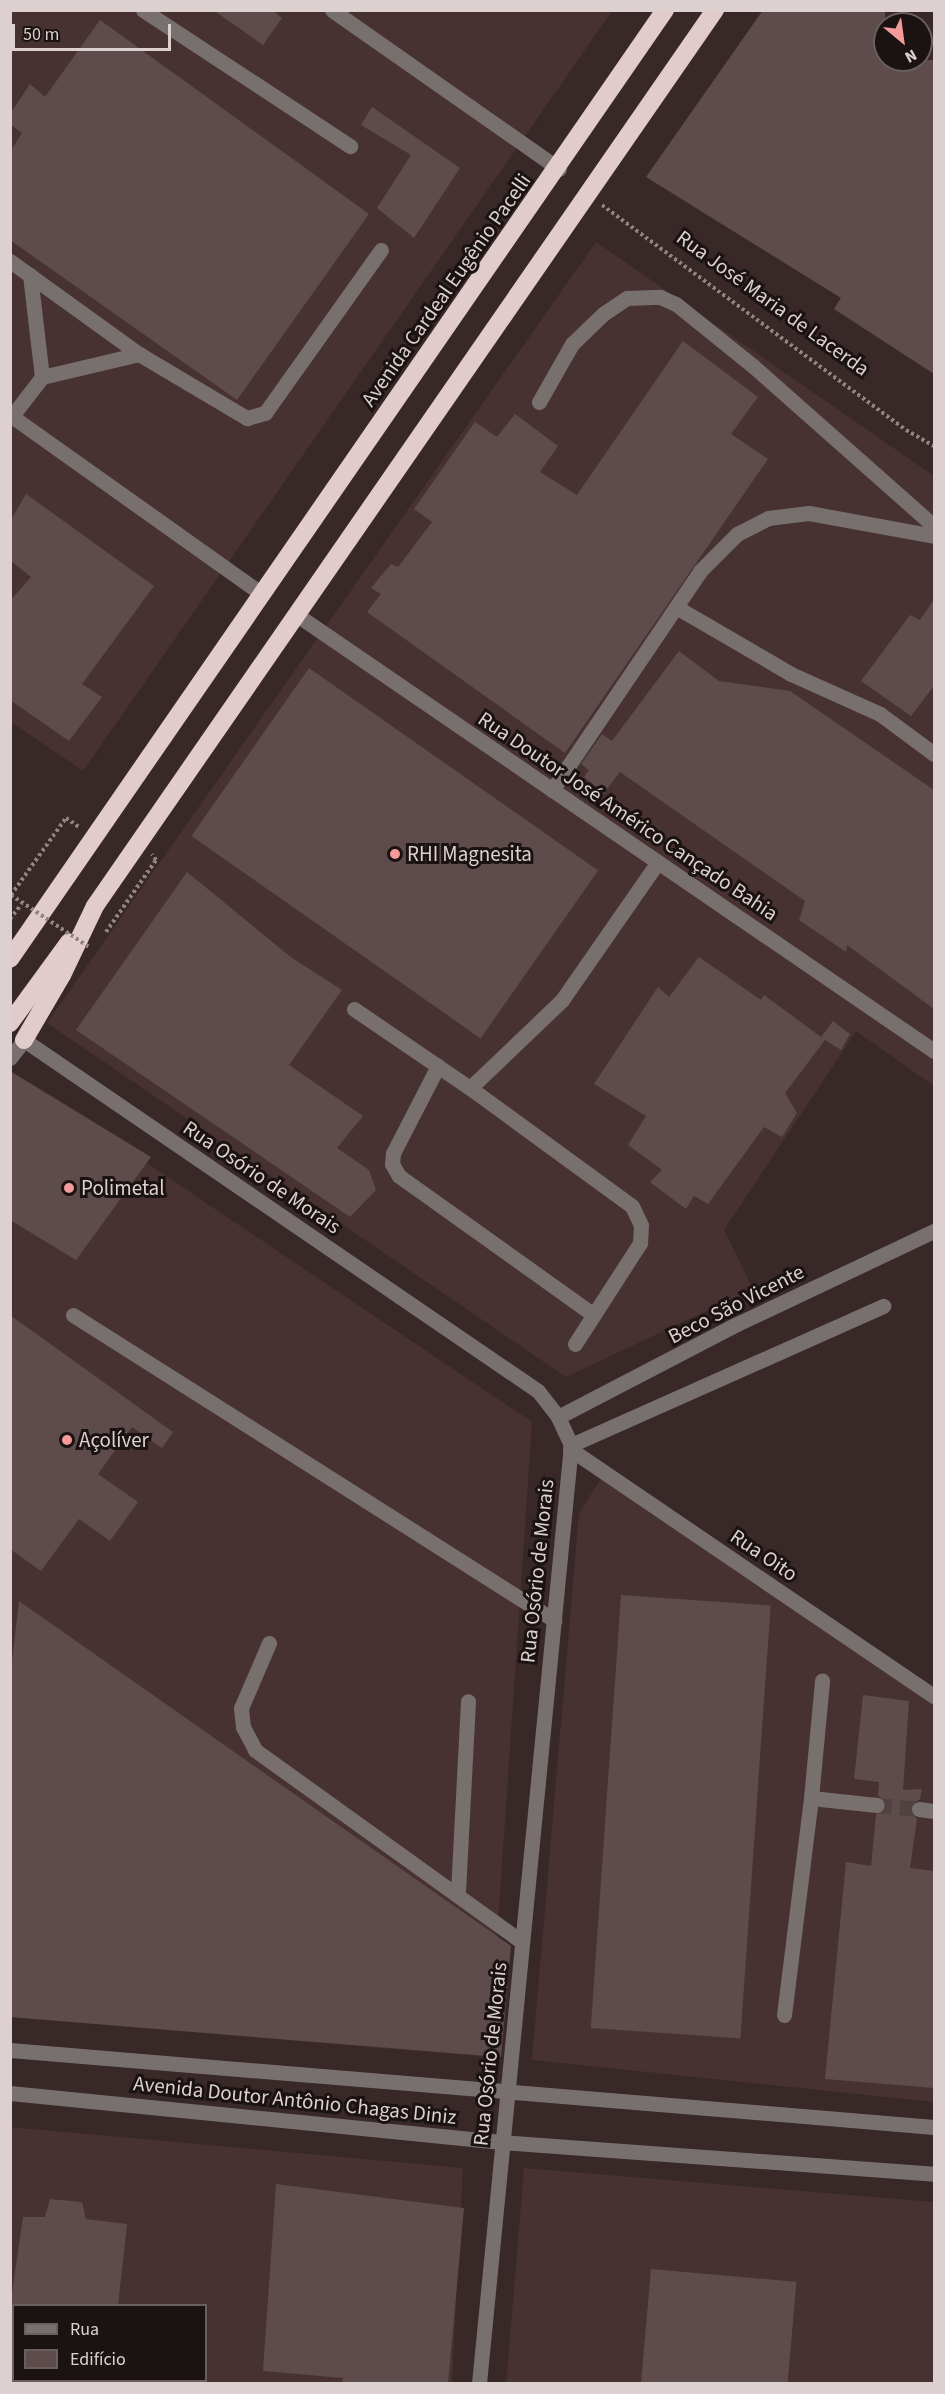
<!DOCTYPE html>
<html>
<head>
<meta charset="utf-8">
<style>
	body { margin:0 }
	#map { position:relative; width:945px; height:2394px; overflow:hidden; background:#382827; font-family:"Source Sans 3",sans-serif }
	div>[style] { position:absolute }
	.built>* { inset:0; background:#483231 }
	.building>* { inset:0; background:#5e4b4b; transform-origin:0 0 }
	.minor-tunnel>* { height:15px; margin-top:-7.5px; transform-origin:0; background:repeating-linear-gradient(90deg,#514140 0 15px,transparent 0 23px) }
	.path>* { height:4px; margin-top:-2px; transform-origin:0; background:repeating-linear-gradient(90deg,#908382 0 3px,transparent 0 6px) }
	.minor>* { height:15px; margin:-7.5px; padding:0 7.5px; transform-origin:7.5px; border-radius:7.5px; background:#786f6f }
	.highway>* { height:18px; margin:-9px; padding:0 9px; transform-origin:9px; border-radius:9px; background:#e2cccb }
	.path-bridge>* { height:4px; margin-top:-2px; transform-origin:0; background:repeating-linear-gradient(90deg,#908382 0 3px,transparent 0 6px) }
	.dots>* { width:16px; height:16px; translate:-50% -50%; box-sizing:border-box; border:3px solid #1a1312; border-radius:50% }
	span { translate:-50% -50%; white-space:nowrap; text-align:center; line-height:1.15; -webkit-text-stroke:6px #1a1312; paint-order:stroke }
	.street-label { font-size:21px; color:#dcd0d0 }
	.poi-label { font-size:21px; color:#dcd0d0 }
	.left { translate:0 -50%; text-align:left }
	.frame { position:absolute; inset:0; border:12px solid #dcd0d0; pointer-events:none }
	.legend { position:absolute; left:12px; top:2304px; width:195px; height:78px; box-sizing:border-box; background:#1a1312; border:2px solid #685f5e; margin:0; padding:8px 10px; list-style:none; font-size:18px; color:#dcd0d0 }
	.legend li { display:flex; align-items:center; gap:12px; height:30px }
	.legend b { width:30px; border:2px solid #685f5e }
	.north { position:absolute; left:873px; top:12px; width:60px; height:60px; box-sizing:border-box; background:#1a1312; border:2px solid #685f5e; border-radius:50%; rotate:151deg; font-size:16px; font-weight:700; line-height:24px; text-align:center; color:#dcd0d0 }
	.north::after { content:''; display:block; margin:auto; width:21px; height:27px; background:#f59b9a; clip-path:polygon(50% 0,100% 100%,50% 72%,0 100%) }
	.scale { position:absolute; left:12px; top:24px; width:159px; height:27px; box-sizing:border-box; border:3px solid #dcd0d0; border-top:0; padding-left:8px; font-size:18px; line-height:21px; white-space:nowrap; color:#dcd0d0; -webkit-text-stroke:4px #1a1312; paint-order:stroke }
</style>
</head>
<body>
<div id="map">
	<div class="built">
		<i style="clip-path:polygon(10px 11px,612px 11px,83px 771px,11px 722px)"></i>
		<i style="clip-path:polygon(596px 242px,934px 476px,934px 1086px,856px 1031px,724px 1230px,753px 1289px,566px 1377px,47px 1023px)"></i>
		<i style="clip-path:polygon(13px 1073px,532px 1422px,489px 2057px,11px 2017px)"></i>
		<i style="clip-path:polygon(606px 1470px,934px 1703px,934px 2102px,532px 2060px,579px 1514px)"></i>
		<i style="clip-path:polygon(evenodd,10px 2127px,463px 2168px,452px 2383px,11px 2383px,10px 2127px,14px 2306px,206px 2306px,206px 2380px,14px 2380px,14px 2306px)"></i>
		<i style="clip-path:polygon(524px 2168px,934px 2202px,934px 2383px,506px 2384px)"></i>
	</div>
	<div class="building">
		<i style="clip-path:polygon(213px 10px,272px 10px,282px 18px,263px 45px)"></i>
		<i style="clip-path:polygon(763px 10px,885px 10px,885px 60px,934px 60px,934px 374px,834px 309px,841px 298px,646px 177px)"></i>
		<i style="clip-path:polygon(100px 20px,369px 214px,237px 400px,10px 240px,10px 152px,22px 133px,10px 124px,10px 114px,30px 84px,45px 97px)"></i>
		<i style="clip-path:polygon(372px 107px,460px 168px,414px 238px,377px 208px,411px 155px,361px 125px)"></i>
		<i style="clip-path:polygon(683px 341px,758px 397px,731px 434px,768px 459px,565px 753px,367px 612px,381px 594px,371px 588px,391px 564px,398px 567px,432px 522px,414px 509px,475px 422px,497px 437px,515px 414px,558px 446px,540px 472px,577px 495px)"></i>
		<i style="clip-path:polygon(26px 494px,154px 586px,82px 684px,102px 697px,69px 741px,10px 700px,10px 601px,31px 577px,10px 560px,10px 521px)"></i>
		<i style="clip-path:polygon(934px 599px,934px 686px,911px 716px,861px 681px,910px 615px,920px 620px)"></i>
		<i style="clip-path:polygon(679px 651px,719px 681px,790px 691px,934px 790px,934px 1009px,847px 945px,846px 952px,799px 920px,805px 901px,620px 772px,604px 793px,584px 777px,589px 770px,581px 764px,602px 734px,612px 741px)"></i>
		<i style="left:309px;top:668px;width:353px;height:205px;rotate:35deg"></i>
		<i style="clip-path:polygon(187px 872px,292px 958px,342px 990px,289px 1065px,363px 1116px,337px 1148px,369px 1170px,376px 1190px,350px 1217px,76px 1030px)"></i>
		<i style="clip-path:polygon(699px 957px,761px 1000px,764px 995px,821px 1037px,833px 1021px,850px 1034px,841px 1050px,825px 1040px,785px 1093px,797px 1113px,782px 1137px,764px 1127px,708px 1204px,694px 1196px,686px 1209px,650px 1182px,662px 1170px,628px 1145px,646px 1116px,594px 1084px,658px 987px,669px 997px)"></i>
		<i style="clip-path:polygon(10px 1071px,151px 1157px,76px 1260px,10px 1220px)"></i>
		<i style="clip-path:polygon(10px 1315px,173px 1432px,162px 1448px,132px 1427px,98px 1474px,138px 1502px,110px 1541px,79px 1519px,41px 1571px,10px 1549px)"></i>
		<i style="left:621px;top:1595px;width:150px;height:434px;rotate:4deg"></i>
		<i style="clip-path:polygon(19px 1601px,511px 1946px,501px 2057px,10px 2017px,10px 1678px)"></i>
		<i style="clip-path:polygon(863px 1695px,909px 1701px,903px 1790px,922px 1789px,920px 1799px,909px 1807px,917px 1819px,910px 1868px,934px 1871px,934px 2088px,825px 2079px,846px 1862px,871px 1866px,876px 1815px,887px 1805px,878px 1795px,879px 1782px,854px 1779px)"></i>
		<i style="clip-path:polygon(276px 2184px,464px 2208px,448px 2384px,342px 2384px,343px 2378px,263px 2371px)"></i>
		<i style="clip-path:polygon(50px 2199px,82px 2202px,86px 2219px,127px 2224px,118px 2306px,10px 2306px,23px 2217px,45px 2217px)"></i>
		<i style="left:651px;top:2269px;width:146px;height:115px;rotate:5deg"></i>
	</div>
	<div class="minor-tunnel">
		<i style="left:877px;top:1805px;width:42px;rotate:5.4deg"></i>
	</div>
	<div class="path">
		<i style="left:602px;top:205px;width:378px;rotate:36.5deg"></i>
		<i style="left:906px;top:430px;width:32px;rotate:30deg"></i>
		<i style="left:11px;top:895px;width:95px;rotate:-54.5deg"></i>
		<i style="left:66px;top:818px;width:16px;rotate:35deg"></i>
		<i style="left:10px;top:919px;width:18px;rotate:-52deg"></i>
		<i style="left:106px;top:932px;width:88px;rotate:-55.2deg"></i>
		<i style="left:156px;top:860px;width:7px;rotate:-124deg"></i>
	</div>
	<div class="minor">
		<i style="left:143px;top:10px;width:248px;rotate:33.3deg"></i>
		<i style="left:332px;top:10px;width:277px;rotate:35deg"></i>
		<i style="left:10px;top:261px;width:159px;rotate:35.8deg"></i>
		<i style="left:30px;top:275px;width:103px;rotate:83.3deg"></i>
		<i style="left:539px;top:402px;width:67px;rotate:-60.4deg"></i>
		<i style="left:572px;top:344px;width:43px;rotate:-44.1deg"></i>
		<i style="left:603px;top:314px;width:29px;rotate:-34deg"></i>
		<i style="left:627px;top:298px;width:33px;rotate:-2deg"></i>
		<i style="left:660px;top:297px;width:17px;rotate:24deg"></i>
		<i style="left:676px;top:304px;width:99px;rotate:38.8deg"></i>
		<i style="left:753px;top:366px;width:242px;rotate:41.5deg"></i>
		<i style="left:10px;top:415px;width:309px;rotate:35.4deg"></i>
		<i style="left:12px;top:416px;width:49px;rotate:-52.4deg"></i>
		<i style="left:42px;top:377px;width:100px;rotate:-13.3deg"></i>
		<i style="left:139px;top:354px;width:126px;rotate:30.7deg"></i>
		<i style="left:247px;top:418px;width:19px;rotate:-16deg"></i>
		<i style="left:265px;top:413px;width:200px;rotate:-54.6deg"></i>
		<i style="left:676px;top:607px;width:133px;rotate:30.2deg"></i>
		<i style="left:791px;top:674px;width:98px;rotate:24.2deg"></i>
		<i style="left:880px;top:714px;width:67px;rotate:36.5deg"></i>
		<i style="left:297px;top:615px;width:772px;rotate:34.39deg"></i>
		<i style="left:552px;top:790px;width:264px;rotate:-55.9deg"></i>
		<i style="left:700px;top:571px;width:52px;rotate:-45deg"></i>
		<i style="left:737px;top:534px;width:35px;rotate:-27deg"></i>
		<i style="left:768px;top:518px;width:41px;rotate:-7deg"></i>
		<i style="left:809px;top:513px;width:127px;rotate:10.4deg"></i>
		<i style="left:354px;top:1009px;width:140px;rotate:34.3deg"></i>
		<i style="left:470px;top:1088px;width:127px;rotate:-43.7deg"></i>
		<i style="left:562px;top:1000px;width:168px;rotate:-55.2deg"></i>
		<i style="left:10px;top:1058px;width:23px;rotate:-52deg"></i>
		<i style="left:24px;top:1040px;width:622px;rotate:34.33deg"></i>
		<i style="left:538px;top:1391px;width:33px;rotate:52deg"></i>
		<i style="left:558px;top:1417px;width:31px;rotate:65deg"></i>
		<i style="left:571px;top:1445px;width:943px;rotate:95.6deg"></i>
		<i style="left:438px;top:1066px;width:98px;rotate:117.3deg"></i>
		<i style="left:393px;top:1153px;width:11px;rotate:95deg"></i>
		<i style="left:392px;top:1164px;width:14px;rotate:60deg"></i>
		<i style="left:399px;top:1176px;width:239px;rotate:35.5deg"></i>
		<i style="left:470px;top:1088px;width:200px;rotate:36.1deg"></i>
		<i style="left:632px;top:1206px;width:21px;rotate:65deg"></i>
		<i style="left:641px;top:1225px;width:18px;rotate:93deg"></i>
		<i style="left:640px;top:1243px;width:120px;rotate:122.8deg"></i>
		<i style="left:73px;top:1315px;width:570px;rotate:32.38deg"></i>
		<i style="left:558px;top:1417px;width:202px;rotate:-27.5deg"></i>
		<i style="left:737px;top:1324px;width:218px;rotate:-25.3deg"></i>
		<i style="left:571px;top:1445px;width:342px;rotate:-24deg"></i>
		<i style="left:570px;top:1449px;width:440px;rotate:34.2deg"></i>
		<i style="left:269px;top:1643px;width:71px;rotate:113.3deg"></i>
		<i style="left:241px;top:1708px;width:19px;rotate:84deg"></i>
		<i style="left:243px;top:1727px;width:26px;rotate:62deg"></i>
		<i style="left:255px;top:1750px;width:329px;rotate:35.7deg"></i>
		<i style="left:811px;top:1798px;width:118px;rotate:-84.6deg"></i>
		<i style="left:919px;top:1809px;width:15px;rotate:8deg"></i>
		<i style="left:458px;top:1892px;width:191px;rotate:-87deg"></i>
		<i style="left:784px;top:2015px;width:219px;rotate:-82.9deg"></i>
		<i style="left:811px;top:1798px;width:66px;rotate:6.1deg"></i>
		<i style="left:10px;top:2050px;width:927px;rotate:4.76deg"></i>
		<i style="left:10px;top:2093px;width:494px;rotate:5.7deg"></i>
		<i style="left:502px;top:2142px;width:433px;rotate:4.2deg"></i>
	</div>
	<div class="highway">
		<i style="left:10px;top:959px;width:1153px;rotate:-55.39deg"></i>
		<i style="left:10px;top:1023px;width:100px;rotate:-53.9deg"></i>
		<i style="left:24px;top:1040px;width:75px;rotate:-59.7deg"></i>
		<i style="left:62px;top:975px;width:76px;rotate:-64.4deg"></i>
		<i style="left:95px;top:906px;width:1090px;rotate:-55.32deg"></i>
	</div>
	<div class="path-bridge">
		<i style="left:11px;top:895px;width:94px;rotate:33.7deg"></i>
	</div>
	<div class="dots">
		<i style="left:395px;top:854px;background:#f59b9a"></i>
		<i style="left:69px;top:1188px;background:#f59b9a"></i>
		<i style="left:67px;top:1440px;background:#f59b9a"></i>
	</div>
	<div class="street-label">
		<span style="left:446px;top:290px;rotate:-55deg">Avenida Cardeal Eugênio Pacelli</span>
		<span style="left:773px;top:303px;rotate:36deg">Rua José Maria de Lacerda</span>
		<span style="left:628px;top:816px;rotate:34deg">Rua Doutor José Américo Cançado Bahia</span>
		<span style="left:262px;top:1177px;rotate:34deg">Rua Osório de Morais</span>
		<span style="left:736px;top:1304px;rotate:-27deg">Beco São Vicente</span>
		<span style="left:764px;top:1555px;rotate:34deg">Rua Oito</span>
		<span style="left:537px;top:1571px;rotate:-84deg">Rua Osório de Morais</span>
		<span style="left:490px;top:2054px;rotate:-84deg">Rua Osório de Morais</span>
		<span style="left:295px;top:2100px;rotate:6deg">Avenida Doutor Antônio Chagas Diniz</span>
	</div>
	<div class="poi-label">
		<span class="left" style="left:407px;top:854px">RHI Magnesita</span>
		<span class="left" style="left:81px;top:1188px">Polimetal</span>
		<span class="left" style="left:79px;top:1440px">Açolíver</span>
	</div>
	<div class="frame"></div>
	<ul class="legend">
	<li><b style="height:8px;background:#786f6f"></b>Rua</li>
	<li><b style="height:16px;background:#5e4b4b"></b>Edifício</li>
	</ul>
	<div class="north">N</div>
	<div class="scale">50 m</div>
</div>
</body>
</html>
